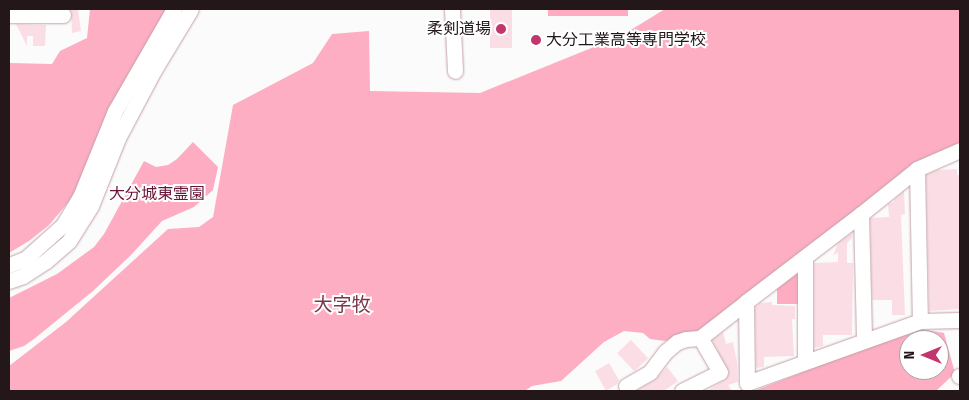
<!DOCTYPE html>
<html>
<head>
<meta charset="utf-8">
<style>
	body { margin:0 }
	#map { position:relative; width:969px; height:400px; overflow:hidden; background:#fbfbfb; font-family:"Fira Sans Condensed","Noto Sans JP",sans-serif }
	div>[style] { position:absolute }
	.green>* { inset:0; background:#feacc2; transform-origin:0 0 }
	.forest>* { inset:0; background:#fdaec3 }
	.building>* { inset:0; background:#fbdee5; transform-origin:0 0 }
	.roads { filter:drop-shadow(0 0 1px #c2a0a8) drop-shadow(0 0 1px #c2a0a8) }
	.minor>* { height:15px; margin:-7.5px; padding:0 7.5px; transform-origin:7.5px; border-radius:7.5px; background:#fff }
	.dots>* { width:14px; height:14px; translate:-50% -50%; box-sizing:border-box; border:2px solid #fff; border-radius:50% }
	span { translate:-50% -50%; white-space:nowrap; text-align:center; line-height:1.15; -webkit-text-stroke:4px #fff; paint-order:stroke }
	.poi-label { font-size:16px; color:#23171a }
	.right { translate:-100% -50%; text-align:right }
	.left { translate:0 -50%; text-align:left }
	.park-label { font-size:16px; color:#681436 }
	.quarter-label { font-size:19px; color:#7c374d }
	.frame { position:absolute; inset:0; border:10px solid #23171a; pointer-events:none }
	.north { position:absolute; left:899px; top:330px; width:50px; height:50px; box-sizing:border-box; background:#fff; border:1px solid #a7a2a3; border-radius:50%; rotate:270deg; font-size:14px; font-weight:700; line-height:20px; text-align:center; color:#23171a }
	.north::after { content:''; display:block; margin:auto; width:18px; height:22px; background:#c1366c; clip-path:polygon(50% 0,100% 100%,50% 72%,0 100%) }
</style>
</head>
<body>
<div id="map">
	<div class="green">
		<i style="left:548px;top:9px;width:80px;height:7px"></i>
		<i style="clip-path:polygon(193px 142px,218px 167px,213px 190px,194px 207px,162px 221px,131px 255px,93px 291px,34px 339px,24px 346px,9px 351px,9px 298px,57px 274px,94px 247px,104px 234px,144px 161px,156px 167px,168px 165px,177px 159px)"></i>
		<i style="clip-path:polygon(795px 274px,802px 274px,801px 304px,777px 304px,777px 286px)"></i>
	</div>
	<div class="forest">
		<i style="clip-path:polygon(90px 9px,176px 9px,72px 198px,49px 225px,29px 241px,9px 253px,9px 63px,52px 64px,60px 51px,87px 38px)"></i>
		<i style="clip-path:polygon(665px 9px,960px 9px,960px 144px,702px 329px,665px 341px,650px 339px,643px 333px,624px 331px,604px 342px,561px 381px,532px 386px,525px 391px,9px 391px,9px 366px,66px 322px,168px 229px,199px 227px,213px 217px,233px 105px,313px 63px,332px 34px,369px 31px,370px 91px,480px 93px,621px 36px)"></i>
		<i style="clip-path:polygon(evenodd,916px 328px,944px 333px,955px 373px,936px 391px,754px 391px,916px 328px,909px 340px,939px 340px,939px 370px,909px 370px,909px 340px)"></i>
	</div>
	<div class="building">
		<i style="clip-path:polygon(78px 9px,81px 31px,72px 33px,71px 10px)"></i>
		<i style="left:490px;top:9px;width:22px;height:39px"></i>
		<i style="clip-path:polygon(16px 24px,46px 25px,45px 46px,33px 46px,33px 36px,27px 36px,27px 46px)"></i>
		<i style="clip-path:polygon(957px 169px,957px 175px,959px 175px,960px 309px,929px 311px,926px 175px,937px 170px)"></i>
		<i style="clip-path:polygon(904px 191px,905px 214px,901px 215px,905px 315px,892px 315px,892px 300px,872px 300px,870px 218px,889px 217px,888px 204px,894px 202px,894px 200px)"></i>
		<i style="clip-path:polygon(852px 233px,852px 238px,847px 243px,847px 263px,853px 263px,852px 335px,823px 335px,823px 346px,814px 348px,814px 263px,838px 262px,838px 252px,833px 256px,838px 243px)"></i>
		<i style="clip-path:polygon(772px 302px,772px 305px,795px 306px,795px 319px,792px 319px,794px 356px,764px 357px,764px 367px,756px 368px,755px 308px,760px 303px)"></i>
		<i style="clip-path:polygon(723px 332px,726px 344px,733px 342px,737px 362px,738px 382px,728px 385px,732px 391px,706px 391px,725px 380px,729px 373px,712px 340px)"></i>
		<i style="left:631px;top:340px;width:25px;height:19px;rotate:47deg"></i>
		<i style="clip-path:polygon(609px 363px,619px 380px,617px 384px,606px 391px,595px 371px)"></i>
		<i style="clip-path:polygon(667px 367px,678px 381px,664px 391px,636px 391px,655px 380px)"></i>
	</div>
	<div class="roads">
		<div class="minor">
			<i style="left:452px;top:9px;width:62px;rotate:87.2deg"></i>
			<i style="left:9px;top:15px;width:54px"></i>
			<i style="left:960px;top:150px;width:47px;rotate:156.2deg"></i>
			<i style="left:917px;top:169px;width:72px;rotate:141.2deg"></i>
			<i style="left:861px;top:214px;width:145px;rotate:142.6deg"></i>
			<i style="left:746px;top:302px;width:81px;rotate:89.3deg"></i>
			<i style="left:747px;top:383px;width:184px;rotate:-19.7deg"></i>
			<i style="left:920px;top:321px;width:40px;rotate:-1.4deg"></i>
			<i style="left:917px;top:169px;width:152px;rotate:88.9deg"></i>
			<i style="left:861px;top:214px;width:126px;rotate:88.6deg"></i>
			<i style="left:805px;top:258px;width:103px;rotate:90deg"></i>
			<i style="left:9px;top:265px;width:17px;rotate:-21deg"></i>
			<i style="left:25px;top:259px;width:51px;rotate:-41.8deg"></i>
			<i style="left:63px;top:225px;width:33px;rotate:-59deg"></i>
			<i style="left:80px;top:197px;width:93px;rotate:-67.9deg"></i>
			<i style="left:115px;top:111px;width:118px;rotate:-60deg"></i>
			<i style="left:9px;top:281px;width:15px;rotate:-20deg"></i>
			<i style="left:23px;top:276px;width:27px;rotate:-33deg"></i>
			<i style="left:46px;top:261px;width:30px;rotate:-41deg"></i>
			<i style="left:69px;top:241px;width:41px;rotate:-57.8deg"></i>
			<i style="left:91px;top:206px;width:73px;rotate:-68.3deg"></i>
			<i style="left:118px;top:138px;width:77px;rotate:-62.1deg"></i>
			<i style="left:154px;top:70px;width:71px;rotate:-58.8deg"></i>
			<i style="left:959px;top:376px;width:1px"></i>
			<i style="left:626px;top:386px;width:28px;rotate:-30deg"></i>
			<i style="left:650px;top:372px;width:25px;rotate:-53deg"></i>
			<i style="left:665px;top:352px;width:16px;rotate:-40deg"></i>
			<i style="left:677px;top:342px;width:9px;rotate:-18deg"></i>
			<i style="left:686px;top:339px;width:14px;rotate:-4deg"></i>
			<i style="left:682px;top:391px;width:42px;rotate:-26.6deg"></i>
			<i style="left:720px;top:372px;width:39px;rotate:-120deg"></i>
			<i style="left:700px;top:338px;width:58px;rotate:-38deg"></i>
		</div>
	</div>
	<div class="dots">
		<i style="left:501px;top:29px;background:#c1366c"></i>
		<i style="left:536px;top:40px;background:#c1366c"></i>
	</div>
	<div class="poi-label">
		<span class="right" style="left:491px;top:29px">柔剣道場</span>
		<span class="left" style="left:546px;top:40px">大分工業高等専門学校</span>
	</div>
	<div class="park-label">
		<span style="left:157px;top:194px">大分城東霊園</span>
	</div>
	<div class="quarter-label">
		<span style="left:342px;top:305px">大字牧</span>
	</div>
	<div class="frame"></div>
	<div class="north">N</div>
</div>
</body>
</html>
